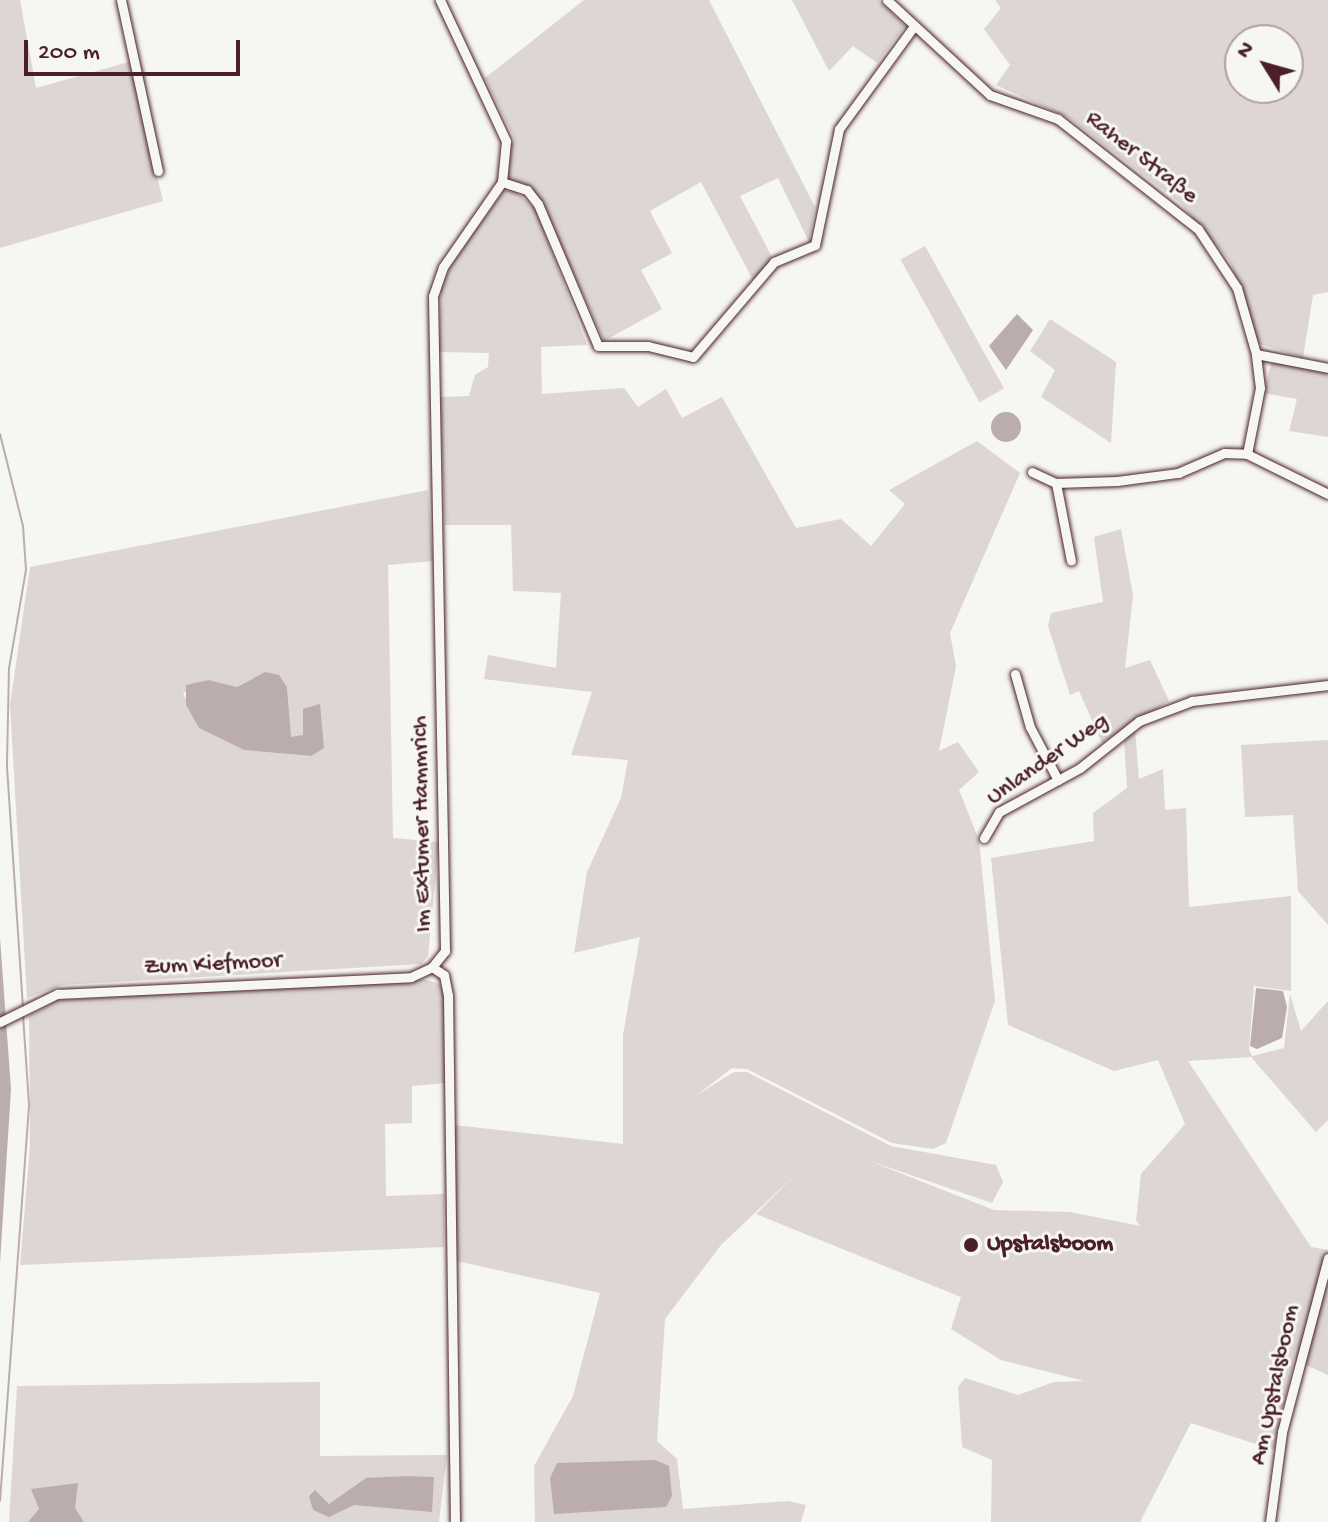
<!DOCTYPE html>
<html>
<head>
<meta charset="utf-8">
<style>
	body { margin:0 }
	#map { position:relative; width:1328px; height:1522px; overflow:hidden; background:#f6f6f2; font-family:"Gochi Hand",sans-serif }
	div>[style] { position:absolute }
	.green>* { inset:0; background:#ddd6d5; transform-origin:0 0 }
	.water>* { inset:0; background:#bbadae }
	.round { border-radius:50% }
	.stream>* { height:2px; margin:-1px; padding:0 1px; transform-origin:1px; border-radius:1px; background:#bbadae }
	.roads { filter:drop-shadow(0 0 2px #4a1f2b) drop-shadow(0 0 2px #4a1f2b) }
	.minor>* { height:9px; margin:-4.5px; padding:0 4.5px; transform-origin:4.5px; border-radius:4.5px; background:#f6f6f2 }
	.dots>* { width:22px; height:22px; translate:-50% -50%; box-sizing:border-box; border:4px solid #f6f6f2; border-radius:50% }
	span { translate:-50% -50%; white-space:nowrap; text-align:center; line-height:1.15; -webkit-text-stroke:6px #f6f6f2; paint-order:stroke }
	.street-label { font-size:24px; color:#4a1f2b }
	.poi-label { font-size:24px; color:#4a1f2b; font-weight:700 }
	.left { translate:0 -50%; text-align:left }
	.north { position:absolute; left:1224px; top:24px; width:80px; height:80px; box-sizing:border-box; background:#f6f6f2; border:2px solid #b1a0a2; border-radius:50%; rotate:307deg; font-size:22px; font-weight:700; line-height:32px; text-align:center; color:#4a1f2b }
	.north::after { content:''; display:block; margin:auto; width:28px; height:36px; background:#4a1f2b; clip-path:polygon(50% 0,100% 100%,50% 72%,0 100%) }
	.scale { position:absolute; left:24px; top:40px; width:216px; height:36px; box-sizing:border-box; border:4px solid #4a1f2b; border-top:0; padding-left:10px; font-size:24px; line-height:28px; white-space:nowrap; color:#4a1f2b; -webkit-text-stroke:6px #f6f6f2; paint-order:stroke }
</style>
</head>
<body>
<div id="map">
	<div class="green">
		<i style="clip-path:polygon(0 0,20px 0,36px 88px,129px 62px,163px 201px,0 248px)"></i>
		<i style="clip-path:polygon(584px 0,709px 0,815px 207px,809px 242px,778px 178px,740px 196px,773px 259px,753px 280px,701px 182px,650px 211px,672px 253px,641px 270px,662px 309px,604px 341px,540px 199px,507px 179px,509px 145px,515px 140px,485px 78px)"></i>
		<i style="clip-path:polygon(792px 0,879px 0,905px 26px,877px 63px,853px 46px,829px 71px)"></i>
		<i style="clip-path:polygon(evenodd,995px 0,1328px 0,1328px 292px,1313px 295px,1303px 358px,1257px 343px,1230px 261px,1180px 203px,1069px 118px,996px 85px,1010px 65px,984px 29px,1001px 8px,995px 0,1240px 40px,1288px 40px,1288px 88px,1240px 88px,1240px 40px)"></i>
		<i style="clip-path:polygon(513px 189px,536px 210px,587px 345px,541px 347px,542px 394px,624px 388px,638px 407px,666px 389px,682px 418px,722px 397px,796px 528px,841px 519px,871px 546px,905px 504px,889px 490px,977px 441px,1020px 473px,950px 633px,956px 666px,939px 751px,958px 742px,979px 772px,959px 790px,979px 840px,995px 1001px,946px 1143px,933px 1149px,892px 1143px,747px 1069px,732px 1068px,697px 1095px,734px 1072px,747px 1072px,891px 1146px,996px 1165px,1003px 1182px,992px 1203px,867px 1160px,994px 1210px,1070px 1212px,1141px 1226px,1136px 1221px,1141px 1174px,1185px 1124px,1158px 1060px,1114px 1071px,1008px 1025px,991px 858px,1094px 841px,1093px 813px,1127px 788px,1124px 739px,1135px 730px,1139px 779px,1163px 769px,1165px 810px,1186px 808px,1189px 907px,1291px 896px,1291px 991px,1254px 986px,1249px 1050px,1252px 1056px,1284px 1048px,1290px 994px,1301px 1031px,1328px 1001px,1328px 1120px,1316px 1132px,1251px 1057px,1188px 1061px,1311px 1247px,1328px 1250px,1328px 1375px,1295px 1360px,1297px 1345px,1274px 1450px,1191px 1423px,1140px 1522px,991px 1522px,992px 1460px,962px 1447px,958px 1387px,965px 1378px,1018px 1395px,1054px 1382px,1084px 1381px,1001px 1360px,951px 1329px,961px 1297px,756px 1214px,797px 1173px,721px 1245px,665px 1319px,657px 1441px,677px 1459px,683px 1509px,788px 1501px,806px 1505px,801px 1522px,535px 1522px,534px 1466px,573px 1396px,600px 1293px,457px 1261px,454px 1125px,623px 1144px,623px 1035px,640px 937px,574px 953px,587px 872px,621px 798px,628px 760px,571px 755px,592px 692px,484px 679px,488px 655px,556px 668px,561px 593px,513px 591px,511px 525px,445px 525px,440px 397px,469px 396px,475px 375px,488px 367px,489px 353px,439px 352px,441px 289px,454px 259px,503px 192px)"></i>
		<i style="left:925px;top:246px;width:163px;height:28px;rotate:61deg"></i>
		<i style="clip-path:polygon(1050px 319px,1116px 362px,1111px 443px,1041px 397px,1055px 370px,1030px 351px)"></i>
		<i style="clip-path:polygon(1272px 361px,1328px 372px,1328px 437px,1289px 431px,1297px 399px,1263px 393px)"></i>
		<i style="clip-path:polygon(evenodd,428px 490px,433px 561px,388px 565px,393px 838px,439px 842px,428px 956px,421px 964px,62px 985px,27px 998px,10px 705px,30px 567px,428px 490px,253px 678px,287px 687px,290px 737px,299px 740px,303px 734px,303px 709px,311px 756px,244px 750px,199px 728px,183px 693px,209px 680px,237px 687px,253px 678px)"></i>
		<i style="clip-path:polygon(1121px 529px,1133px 595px,1125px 668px,1150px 660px,1169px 701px,1102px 743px,1079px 691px,1070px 695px,1048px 626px,1051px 613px,1103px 602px,1094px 537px)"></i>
		<i style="clip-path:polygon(1328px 740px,1328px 925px,1298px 891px,1293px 815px,1245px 817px,1241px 745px)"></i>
		<i style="clip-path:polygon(423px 979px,440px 984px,444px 995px,445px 1083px,412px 1086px,412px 1123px,385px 1124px,386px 1196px,444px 1194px,444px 1247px,20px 1265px,30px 1146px,29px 1016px,58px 1000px)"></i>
		<i style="clip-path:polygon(320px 1382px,320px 1456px,447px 1455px,439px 1522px,9px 1522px,17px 1386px)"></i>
	</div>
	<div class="water">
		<i style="clip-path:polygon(1017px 314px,1033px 330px,1006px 370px,989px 346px)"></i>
		<i class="round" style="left:991px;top:412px;width:30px;height:30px"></i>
		<i style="clip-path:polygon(265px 672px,279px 675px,287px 687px,291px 737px,303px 735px,303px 709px,320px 704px,324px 748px,311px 756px,244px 750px,199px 728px,186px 705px,186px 685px,209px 680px,237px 687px)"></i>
		<i style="clip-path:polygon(0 938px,11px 1089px,0 1263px)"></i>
		<i style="clip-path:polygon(1256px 988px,1283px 991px,1287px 1007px,1282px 1038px,1257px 1049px,1250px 1046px)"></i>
		<i style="clip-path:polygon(655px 1460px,669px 1466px,672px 1496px,666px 1507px,554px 1514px,550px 1478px,557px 1463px)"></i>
		<i style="clip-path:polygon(407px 1476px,434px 1477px,432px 1512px,354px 1505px,329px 1517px,313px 1510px,309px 1496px,315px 1490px,329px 1504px,366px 1478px)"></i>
		<i style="clip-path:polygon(78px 1483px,75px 1508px,84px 1522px,28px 1522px,39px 1509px,31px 1489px)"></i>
	</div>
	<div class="stream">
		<i style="left:0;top:434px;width:95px;rotate:76deg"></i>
		<i style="left:23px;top:526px;width:44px;rotate:86.1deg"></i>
		<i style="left:26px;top:570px;width:99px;rotate:99.8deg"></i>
		<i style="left:9px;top:668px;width:99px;rotate:91.2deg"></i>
		<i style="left:7px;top:767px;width:242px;rotate:86.2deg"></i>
		<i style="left:0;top:1501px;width:397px;rotate:-85.8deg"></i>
		<i style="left:29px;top:1105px;width:91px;rotate:-93.8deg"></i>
	</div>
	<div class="roads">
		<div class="minor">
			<i style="left:121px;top:0;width:175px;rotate:77.8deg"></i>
			<i style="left:887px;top:0;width:140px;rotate:42.7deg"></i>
			<i style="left:990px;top:95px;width:72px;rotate:19.4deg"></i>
			<i style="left:1058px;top:119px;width:178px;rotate:38.2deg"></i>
			<i style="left:1198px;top:229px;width:71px;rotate:56.5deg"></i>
			<i style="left:1237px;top:288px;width:69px;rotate:73.9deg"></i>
			<i style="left:1256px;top:354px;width:73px;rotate:11deg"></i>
			<i style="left:502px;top:182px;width:26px;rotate:18deg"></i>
			<i style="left:527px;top:190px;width:18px;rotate:52deg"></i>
			<i style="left:538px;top:204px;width:154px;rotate:67.1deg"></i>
			<i style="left:598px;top:346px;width:50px"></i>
			<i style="left:648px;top:346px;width:46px;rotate:13.7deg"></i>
			<i style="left:693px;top:357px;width:125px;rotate:-49.5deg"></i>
			<i style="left:774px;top:262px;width:44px;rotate:-22.5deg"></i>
			<i style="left:815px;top:245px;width:118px;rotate:-78.3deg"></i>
			<i style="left:839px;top:129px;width:124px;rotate:-53.9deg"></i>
			<i style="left:1247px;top:454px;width:67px;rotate:-78.9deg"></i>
			<i style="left:1260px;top:388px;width:34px;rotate:-97deg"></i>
			<i style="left:1032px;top:472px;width:26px;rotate:25deg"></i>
			<i style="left:1056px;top:483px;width:61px;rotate:-1.9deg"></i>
			<i style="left:1117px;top:481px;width:62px;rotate:-7.5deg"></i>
			<i style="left:1178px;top:473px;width:50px;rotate:-23.5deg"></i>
			<i style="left:1224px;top:453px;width:23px;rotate:2deg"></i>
			<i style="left:1247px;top:454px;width:90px;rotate:26.3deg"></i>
			<i style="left:1056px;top:483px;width:79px;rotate:79.1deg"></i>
			<i style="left:1015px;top:674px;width:55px;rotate:74.2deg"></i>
			<i style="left:1030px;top:727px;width:60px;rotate:62.2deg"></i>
			<i style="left:984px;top:838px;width:30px;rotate:-60deg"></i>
			<i style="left:999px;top:812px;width:92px;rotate:-28.5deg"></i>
			<i style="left:1080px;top:768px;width:75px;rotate:-38.5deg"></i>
			<i style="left:1139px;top:721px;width:57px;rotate:-20.7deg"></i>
			<i style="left:1192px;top:701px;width:137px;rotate:-6.7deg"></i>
			<i style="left:432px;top:967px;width:14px;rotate:34deg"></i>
			<i style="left:444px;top:975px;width:20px;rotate:79deg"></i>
			<i style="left:448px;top:995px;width:527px;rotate:89.24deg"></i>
			<i style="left:0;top:1022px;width:64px;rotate:-26.2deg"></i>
			<i style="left:57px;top:994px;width:354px;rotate:-2.7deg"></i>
			<i style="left:411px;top:977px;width:23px;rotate:-25deg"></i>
			<i style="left:432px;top:967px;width:21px;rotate:-51deg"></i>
			<i style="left:445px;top:951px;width:655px;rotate:-91.05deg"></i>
			<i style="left:433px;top:296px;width:31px;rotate:-71deg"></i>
			<i style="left:443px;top:267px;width:103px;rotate:-55.2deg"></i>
			<i style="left:502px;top:182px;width:41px;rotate:-84.4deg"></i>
			<i style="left:506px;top:141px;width:156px;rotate:-115.1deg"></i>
			<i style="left:1270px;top:1522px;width:91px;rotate:-82.4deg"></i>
			<i style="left:1282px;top:1432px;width:180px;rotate:-75.2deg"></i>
		</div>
	</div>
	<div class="dots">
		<i style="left:971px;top:1245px;background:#4a1f2b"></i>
	</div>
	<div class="street-label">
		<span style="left:1141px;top:158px;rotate:38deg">Raher Straße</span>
		<span style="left:1048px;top:760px;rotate:-35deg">Unlander Weg</span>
		<span style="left:423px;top:824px;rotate:-91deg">Im Extumer Hammrich</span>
		<span style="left:213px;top:965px;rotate:-3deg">Zum Kiefmoor</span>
		<span style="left:1276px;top:1385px;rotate:-78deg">Am Upstalsboom</span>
	</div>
	<div class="poi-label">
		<span class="left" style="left:987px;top:1245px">Upstalsboom</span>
	</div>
	<div class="north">N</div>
	<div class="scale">200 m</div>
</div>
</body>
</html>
